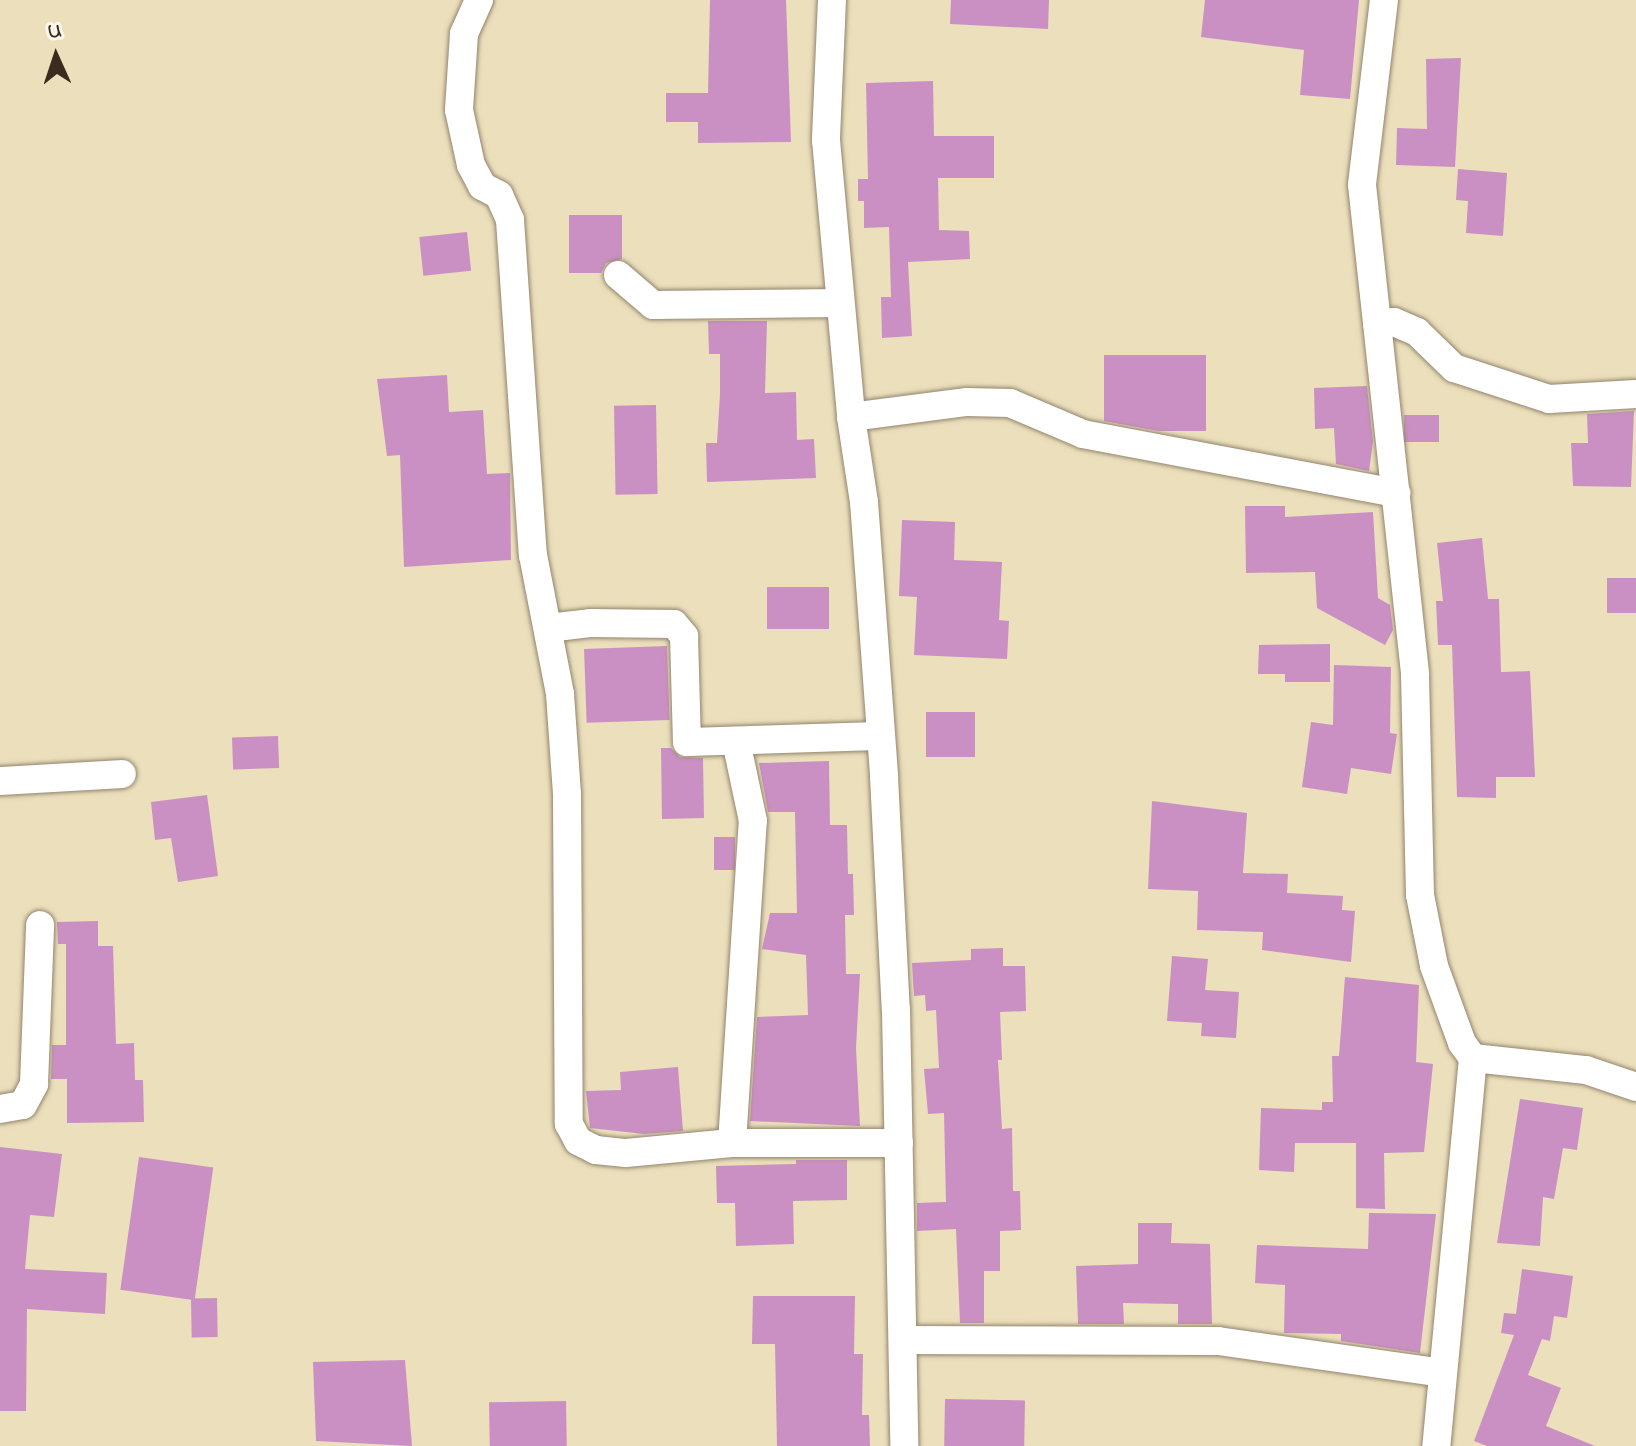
<!DOCTYPE html>
<html>
<head>
<meta charset="utf-8">
<style>
	body { margin:0 }
	#map { position:relative; width:1636px; height:1446px; overflow:hidden; background:#ebdfbc; font-family:"Indie Flower",sans-serif }
	div>[style] { position:absolute }
	.building>* { inset:0; background:#ca90c3; transform-origin:0 0 }
	.roads { filter:drop-shadow(0 0 2px #93846d) drop-shadow(0 0 2px #93846d) }
	.street>* { height:28px; margin:-14px; padding:0 14px; transform-origin:14px; border-radius:14px; background:#fff }
	span { translate:-50% -50%; white-space:nowrap; text-align:center; line-height:1.15; -webkit-text-stroke:6px #fbf7ec; paint-order:stroke }
	.north { position:absolute; left:16px; top:16px; width:80px; height:80px; -webkit-text-stroke:6px #fbf7ec; paint-order:stroke; rotate:357deg; font-size:22px; font-weight:700; line-height:32px; text-align:center; color:#3b2a1e }
	.north::after { content:''; display:block; margin:auto; width:28px; height:36px; background:#3b2a1e; clip-path:polygon(50% 0,100% 100%,50% 72%,0 100%) }
</style>
</head>
<body>
<div id="map">
	<div class="building">
		<i style="clip-path:polygon(710px 0,786px 0,791px 142px,698px 143px,698px 122px,666px 122px,666px 93px,708px 93px)"></i>
		<i style="clip-path:polygon(951px 0,1049px 0,1048px 29px,950px 24px)"></i>
		<i style="clip-path:polygon(1205px 0,1359px 0,1350px 99px,1300px 95px,1304px 50px,1201px 37px)"></i>
		<i style="clip-path:polygon(1461px 58px,1455px 167px,1396px 165px,1397px 128px,1427px 129px,1426px 59px)"></i>
		<i style="clip-path:polygon(933px 81px,934px 136px,994px 136px,994px 178px,938px 178px,939px 230px,969px 231px,970px 259px,908px 262px,912px 336px,882px 338px,881px 297px,891px 297px,889px 227px,864px 228px,864px 201px,858px 201px,858px 179px,868px 179px,866px 83px)"></i>
		<i style="clip-path:polygon(1458px 169px,1507px 173px,1503px 236px,1466px 233px,1468px 201px,1456px 200px)"></i>
		<i style="clip-path:polygon(569px 215px,622px 215px,622px 259px,606px 263px,601px 273px,569px 273px)"></i>
		<i style="left:467px;top:232px;width:39px;height:48px;rotate:84deg"></i>
		<i style="clip-path:polygon(708px 321px,767px 321px,765px 393px,796px 392px,797px 440px,814px 439px,816px 478px,707px 482px,706px 443px,717px 443px,720px 394px,720px 354px,709px 354px)"></i>
		<i style="clip-path:polygon(1104px 355px,1206px 355px,1206px 431px,1158px 431px,1104px 421px)"></i>
		<i style="clip-path:polygon(447px 375px,449px 412px,483px 410px,487px 474px,510px 473px,511px 560px,404px 567px,400px 455px,387px 456px,377px 379px)"></i>
		<i style="clip-path:polygon(1367px 386px,1373px 442px,1369px 471px,1336px 464px,1334px 428px,1315px 429px,1314px 388px)"></i>
		<i style="left:656px;top:405px;width:89px;height:42px;rotate:89deg"></i>
		<i style="clip-path:polygon(1634px 411px,1631px 487px,1573px 486px,1571px 443px,1588px 443px,1587px 414px)"></i>
		<i style="left:1404px;top:415px;width:35px;height:27px"></i>
		<i style="clip-path:polygon(1245px 506px,1285px 506px,1285px 517px,1373px 512px,1378px 598px,1390px 605px,1393px 630px,1385px 645px,1317px 608px,1315px 572px,1246px 573px)"></i>
		<i style="clip-path:polygon(902px 520px,955px 522px,954px 560px,1002px 562px,999px 620px,1009px 621px,1007px 659px,914px 655px,917px 597px,899px 596px)"></i>
		<i style="clip-path:polygon(1482px 538px,1488px 599px,1499px 599px,1501px 672px,1530px 671px,1535px 777px,1496px 777px,1496px 798px,1457px 797px,1452px 645px,1438px 645px,1436px 601px,1443px 601px,1437px 543px)"></i>
		<i style="left:1636px;top:578px;width:35px;height:29px;rotate:90deg"></i>
		<i style="left:767px;top:587px;width:62px;height:42px"></i>
		<i style="clip-path:polygon(1330px 644px,1330px 682px,1285px 682px,1285px 674px,1258px 674px,1259px 645px)"></i>
		<i style="left:667px;top:646px;width:74px;height:83px;rotate:88deg"></i>
		<i style="clip-path:polygon(1334px 665px,1391px 667px,1390px 733px,1397px 734px,1391px 774px,1351px 768px,1347px 794px,1302px 787px,1311px 722px,1333px 725px)"></i>
		<i style="left:975px;top:712px;width:45px;height:49px;rotate:90deg"></i>
		<i style="left:278px;top:736px;width:32px;height:46px;rotate:88deg"></i>
		<i style="clip-path:polygon(661px 748px,671px 748px,680px 757px,703px 758px,704px 818px,662px 819px)"></i>
		<i style="clip-path:polygon(829px 761px,830px 825px,847px 825px,848px 874px,853px 874px,854px 915px,845px 915px,846px 974px,860px 974px,856px 1048px,860px 1126px,750px 1121px,757px 1017px,808px 1015px,806px 955px,762px 949px,770px 913px,797px 913px,795px 812px,768px 812px,759px 763px)"></i>
		<i style="clip-path:polygon(207px 795px,218px 876px,178px 882px,171px 838px,155px 840px,151px 802px)"></i>
		<i style="clip-path:polygon(1152px 801px,1247px 813px,1243px 873px,1288px 874px,1287px 893px,1343px 896px,1342px 910px,1355px 911px,1351px 962px,1262px 950px,1263px 932px,1197px 930px,1198px 891px,1148px 889px)"></i>
		<i style="left:714px;top:837px;width:21px;height:33px"></i>
		<i style="clip-path:polygon(98px 921px,98px 946px,113px 946px,116px 1044px,134px 1043px,135px 1080px,143px 1080px,144px 1122px,67px 1123px,67px 1079px,51px 1079px,52px 1045px,66px 1045px,66px 944px,58px 944px,57px 922px)"></i>
		<i style="clip-path:polygon(1003px 948px,1003px 966px,1025px 966px,1026px 1011px,1000px 1012px,1002px 1060px,998px 1060px,1002px 1129px,1012px 1128px,1013px 1191px,1020px 1191px,1021px 1230px,1000px 1231px,1000px 1271px,984px 1271px,984px 1323px,960px 1323px,956px 1229px,917px 1231px,917px 1203px,946px 1202px,944px 1113px,928px 1114px,924px 1069px,939px 1068px,936px 1010px,926px 1011px,925px 995px,914px 996px,912px 963px,971px 960px,971px 949px)"></i>
		<i style="clip-path:polygon(1172px 956px,1208px 959px,1205px 990px,1239px 992px,1236px 1038px,1201px 1036px,1202px 1023px,1167px 1021px)"></i>
		<i style="clip-path:polygon(1345px 977px,1419px 985px,1416px 1062px,1433px 1064px,1424px 1152px,1384px 1153px,1385px 1209px,1356px 1208px,1356px 1143px,1295px 1143px,1294px 1172px,1259px 1170px,1261px 1108px,1322px 1110px,1322px 1102px,1333px 1102px,1332px 1056px,1339px 1056px)"></i>
		<i style="clip-path:polygon(678px 1067px,683px 1131px,644px 1134px,590px 1128px,586px 1091px,621px 1090px,620px 1072px)"></i>
		<i style="clip-path:polygon(1520px 1099px,1583px 1108px,1577px 1150px,1563px 1148px,1554px 1199px,1543px 1197px,1540px 1246px,1497px 1243px)"></i>
		<i style="clip-path:polygon(0 1147px,62px 1154px,54px 1217px,30px 1215px,25px 1269px,107px 1273px,105px 1314px,27px 1309px,26px 1411px,0 1411px)"></i>
		<i style="left:139px;top:1157px;width:75px;height:134px;rotate:8deg"></i>
		<i style="clip-path:polygon(796px 1160px,847px 1160px,847px 1200px,793px 1201px,794px 1244px,736px 1246px,735px 1203px,717px 1203px,716px 1166px,796px 1164px)"></i>
		<i style="clip-path:polygon(1369px 1213px,1436px 1214px,1420px 1353px,1341px 1341px,1341px 1334px,1284px 1333px,1285px 1285px,1255px 1283px,1257px 1245px,1368px 1249px)"></i>
		<i style="clip-path:polygon(1138px 1223px,1172px 1223px,1171px 1243px,1210px 1244px,1212px 1324px,1178px 1324px,1178px 1304px,1123px 1303px,1124px 1324px,1078px 1324px,1076px 1266px,1138px 1264px)"></i>
		<i style="clip-path:polygon(1522px 1269px,1573px 1276px,1567px 1318px,1554px 1316px,1550px 1341px,1542px 1339px,1528px 1375px,1561px 1388px,1546px 1426px,1595px 1446px,1487px 1446px,1474px 1441px,1514px 1335px,1501px 1333px,1504px 1313px,1516px 1314px)"></i>
		<i style="clip-path:polygon(753px 1296px,855px 1296px,854px 1354px,863px 1354px,862px 1415px,869px 1415px,870px 1446px,777px 1446px,775px 1344px,752px 1344px)"></i>
		<i style="left:217px;top:1298px;width:39px;height:26px;rotate:89deg"></i>
		<i style="clip-path:polygon(405px 1360px,412px 1446px,316px 1441px,313px 1362px)"></i>
		<i style="left:945px;top:1399px;width:80px;height:47px;rotate:1deg"></i>
		<i style="left:566px;top:1401px;width:45px;height:77px;rotate:89deg"></i>
	</div>
	<div class="roads">
		<div class="street">
			<i style="left:479px;top:0;width:37px;rotate:114deg"></i>
			<i style="left:464px;top:34px;width:76px;rotate:93.8deg"></i>
			<i style="left:459px;top:110px;width:56px;rotate:77.7deg"></i>
			<i style="left:471px;top:165px;width:24px;rotate:62deg"></i>
			<i style="left:482px;top:186px;width:19px;rotate:28deg"></i>
			<i style="left:499px;top:195px;width:27px;rotate:66deg"></i>
			<i style="left:510px;top:220px;width:336px;rotate:86.1deg"></i>
			<i style="left:533px;top:555px;width:142px;rotate:79deg"></i>
			<i style="left:560px;top:694px;width:100px;rotate:86deg"></i>
			<i style="left:567px;top:794px;width:330px;rotate:89.7deg"></i>
			<i style="left:569px;top:1124px;width:19px;rotate:62deg"></i>
			<i style="left:578px;top:1141px;width:20px;rotate:27deg"></i>
			<i style="left:596px;top:1150px;width:30px;rotate:6deg"></i>
			<i style="left:626px;top:1153px;width:106px;rotate:-5.4deg"></i>
			<i style="left:732px;top:1143px;width:167px"></i>
			<i style="left:832px;top:0;width:140px;rotate:92.5deg"></i>
			<i style="left:826px;top:140px;width:278px;rotate:84.8deg"></i>
			<i style="left:851px;top:417px;width:86px;rotate:81.3deg"></i>
			<i style="left:864px;top:502px;width:276px;rotate:85.8deg"></i>
			<i style="left:884px;top:777px;width:233px;rotate:87.1deg"></i>
			<i style="left:896px;top:1010px;width:436px;rotate:88.9deg"></i>
			<i style="left:1384px;top:0;width:186px;rotate:96.8deg"></i>
			<i style="left:1362px;top:185px;width:493px;rotate:83.8deg"></i>
			<i style="left:1415px;top:675px;width:220px;rotate:88.7deg"></i>
			<i style="left:1420px;top:895px;width:72px;rotate:78.8deg"></i>
			<i style="left:1434px;top:966px;width:82px;rotate:70deg"></i>
			<i style="left:1462px;top:1043px;width:19px;rotate:54deg"></i>
			<i style="left:1473px;top:1058px;width:390px;rotate:95.4deg"></i>
			<i style="left:618px;top:275px;width:46px;rotate:40.6deg"></i>
			<i style="left:653px;top:305px;width:187px;rotate:-0.6deg"></i>
			<i style="left:1377px;top:323px;width:17px;rotate:-3deg"></i>
			<i style="left:1394px;top:322px;width:25px;rotate:23deg"></i>
			<i style="left:1417px;top:332px;width:52px;rotate:44.2deg"></i>
			<i style="left:1454px;top:368px;width:100px;rotate:18.1deg"></i>
			<i style="left:1549px;top:399px;width:87px;rotate:-3.3deg"></i>
			<i style="left:851px;top:417px;width:117px;rotate:-7.4deg"></i>
			<i style="left:967px;top:402px;width:43px;rotate:1.3deg"></i>
			<i style="left:1010px;top:403px;width:79px;rotate:23deg"></i>
			<i style="left:1083px;top:434px;width:319px;rotate:10.7deg"></i>
			<i style="left:548px;top:628px;width:42px;rotate:-6.8deg"></i>
			<i style="left:590px;top:623px;width:84px;rotate:0.7deg"></i>
			<i style="left:674px;top:624px;width:16px;rotate:50deg"></i>
			<i style="left:684px;top:636px;width:106px;rotate:88.4deg"></i>
			<i style="left:687px;top:742px;width:192px;rotate:-1.8deg"></i>
			<i style="left:0;top:781px;width:122px;rotate:-3.3deg"></i>
			<i style="left:1473px;top:1058px;width:114px;rotate:6.1deg"></i>
			<i style="left:1586px;top:1070px;width:53px;rotate:18.8deg"></i>
			<i style="left:0;top:1109px;width:23px;rotate:-10deg"></i>
			<i style="left:23px;top:1105px;width:24px;rotate:-62deg"></i>
			<i style="left:34px;top:1084px;width:159px;rotate:-87.8deg"></i>
			<i style="left:732px;top:1143px;width:323px;rotate:-86.3deg"></i>
			<i style="left:753px;top:821px;width:82px;rotate:-102deg"></i>
			<i style="left:903px;top:1340px;width:315px;rotate:0.2deg"></i>
			<i style="left:1218px;top:1341px;width:227px;rotate:8.1deg"></i>
		</div>
	</div>
	<div class="north">U</div>
</div>
</body>
</html>
